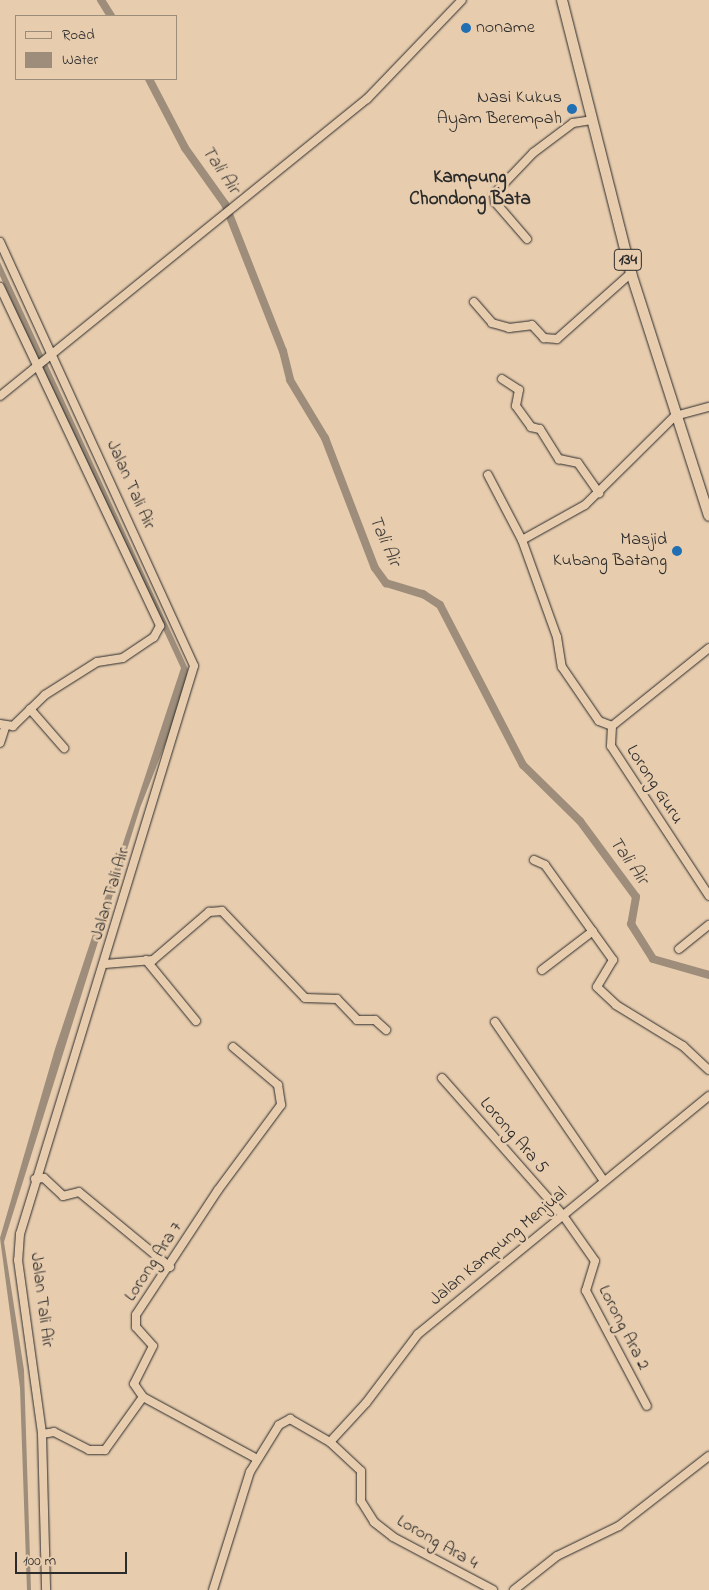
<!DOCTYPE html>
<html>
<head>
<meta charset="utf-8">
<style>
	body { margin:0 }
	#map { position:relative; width:709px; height:1590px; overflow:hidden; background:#e7ccae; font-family:"Indie Flower",sans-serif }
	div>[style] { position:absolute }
	.water>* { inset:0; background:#9d8d7a }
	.canal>* { height:8px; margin:-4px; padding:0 4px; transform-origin:4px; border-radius:4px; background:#9d8d7a }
	.roads { filter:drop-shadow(0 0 1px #2b2b2b) drop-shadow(0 0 1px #2b2b2b) }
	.minor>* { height:8px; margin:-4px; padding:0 4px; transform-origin:4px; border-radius:4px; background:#e7ccae }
	.major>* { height:10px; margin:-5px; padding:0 5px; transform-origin:5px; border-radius:5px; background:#e7ccae }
	.dots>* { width:14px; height:14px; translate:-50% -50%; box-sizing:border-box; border:2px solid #e7ccae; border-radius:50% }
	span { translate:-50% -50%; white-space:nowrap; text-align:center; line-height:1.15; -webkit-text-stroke:5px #e7ccae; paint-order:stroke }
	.shield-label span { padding:1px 4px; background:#e7ccae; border:1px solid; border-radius:4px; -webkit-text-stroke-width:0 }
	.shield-label { font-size:16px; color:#2b2b2b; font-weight:700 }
	.poi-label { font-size:18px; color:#2b2b2b }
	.left { translate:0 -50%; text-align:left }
	.right { translate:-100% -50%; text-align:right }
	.street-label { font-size:18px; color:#2b2b2b }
	.water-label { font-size:19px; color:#423f3b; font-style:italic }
	.neighbourhood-label { font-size:19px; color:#2b2b2b; font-weight:700 }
	.legend { position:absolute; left:15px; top:15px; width:162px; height:65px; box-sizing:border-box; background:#e7ccae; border:1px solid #9c8c7a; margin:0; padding:6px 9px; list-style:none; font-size:15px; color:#2b2b2b }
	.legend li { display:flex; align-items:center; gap:10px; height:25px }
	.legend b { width:25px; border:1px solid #9c8c7a }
	.scale { position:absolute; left:15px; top:1552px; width:112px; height:22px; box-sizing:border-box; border:2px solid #2b2b2b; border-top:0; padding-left:6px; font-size:15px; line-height:18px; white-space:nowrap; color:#2b2b2b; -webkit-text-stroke:4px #e7ccae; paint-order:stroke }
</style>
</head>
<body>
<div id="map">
	<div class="water">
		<i style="clip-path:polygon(0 262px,188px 669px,181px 704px,140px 808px,4px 1242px,24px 1370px,31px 1590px,27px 1590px,20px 1388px,0 1238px,55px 1049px,181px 668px,0 276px)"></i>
	</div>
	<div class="canal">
		<i style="left:101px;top:0;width:19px;rotate:58deg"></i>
		<i style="left:149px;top:79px;width:78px;rotate:62.4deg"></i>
		<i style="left:185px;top:148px;width:69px;rotate:54.5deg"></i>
		<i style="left:225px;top:204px;width:158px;rotate:68.5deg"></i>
		<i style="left:283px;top:351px;width:30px;rotate:76deg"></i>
		<i style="left:290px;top:380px;width:68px;rotate:58.9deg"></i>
		<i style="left:325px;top:438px;width:139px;rotate:69deg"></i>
		<i style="left:375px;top:568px;width:19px;rotate:54deg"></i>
		<i style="left:386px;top:583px;width:39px;rotate:17deg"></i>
		<i style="left:423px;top:594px;width:20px;rotate:33deg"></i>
		<i style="left:440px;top:605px;width:180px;rotate:62.6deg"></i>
		<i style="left:523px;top:765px;width:80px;rotate:44.5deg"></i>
		<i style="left:580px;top:821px;width:94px;rotate:53.6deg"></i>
		<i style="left:636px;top:897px;width:27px;rotate:100deg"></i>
		<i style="left:631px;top:924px;width:41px;rotate:57.8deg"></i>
		<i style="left:653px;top:959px;width:58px;rotate:15.9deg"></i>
	</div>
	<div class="roads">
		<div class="minor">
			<i style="left:527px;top:239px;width:49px;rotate:-130.9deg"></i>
			<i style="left:495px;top:202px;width:8px;rotate:-97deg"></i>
			<i style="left:494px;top:194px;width:57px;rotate:-46.4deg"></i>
			<i style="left:533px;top:153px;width:50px;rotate:-36.9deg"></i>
			<i style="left:573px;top:123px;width:20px;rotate:-9deg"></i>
			<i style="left:0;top:242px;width:466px;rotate:65.4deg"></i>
			<i style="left:194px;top:666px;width:594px;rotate:107.03deg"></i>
			<i style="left:20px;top:1234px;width:26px;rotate:94deg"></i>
			<i style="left:18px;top:1260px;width:176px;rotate:82.1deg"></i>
			<i style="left:42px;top:1434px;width:156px;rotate:88.5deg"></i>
			<i style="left:0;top:287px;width:375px;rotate:64.7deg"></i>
			<i style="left:160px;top:626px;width:13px;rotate:119deg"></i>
			<i style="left:154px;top:637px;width:37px;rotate:146deg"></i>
			<i style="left:123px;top:658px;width:26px;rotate:171deg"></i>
			<i style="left:97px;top:662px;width:62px;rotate:147.6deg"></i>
			<i style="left:45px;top:695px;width:45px;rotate:135.9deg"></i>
			<i style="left:13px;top:726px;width:13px;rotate:-171deg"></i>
			<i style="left:474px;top:302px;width:28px;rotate:49deg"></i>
			<i style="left:492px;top:323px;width:18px;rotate:16deg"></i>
			<i style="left:509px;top:328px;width:23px;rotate:-7deg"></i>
			<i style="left:532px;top:325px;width:18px;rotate:47deg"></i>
			<i style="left:544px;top:338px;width:13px;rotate:4deg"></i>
			<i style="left:557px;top:339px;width:99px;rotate:-41.7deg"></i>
			<i style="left:502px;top:379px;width:20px;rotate:33deg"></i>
			<i style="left:519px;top:390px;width:16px;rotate:101deg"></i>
			<i style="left:516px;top:406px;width:26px;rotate:54deg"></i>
			<i style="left:531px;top:427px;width:9px;rotate:13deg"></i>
			<i style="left:540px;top:429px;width:36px;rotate:58deg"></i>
			<i style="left:559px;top:459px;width:19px;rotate:12deg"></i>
			<i style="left:578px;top:463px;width:37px;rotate:55deg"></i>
			<i style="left:0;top:396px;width:472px;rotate:-39deg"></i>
			<i style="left:367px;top:99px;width:137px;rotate:-46.2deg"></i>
			<i style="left:488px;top:475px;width:73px;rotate:62.4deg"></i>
			<i style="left:522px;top:540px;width:103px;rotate:70.2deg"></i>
			<i style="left:557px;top:637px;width:30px;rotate:81deg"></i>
			<i style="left:562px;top:667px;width:65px;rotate:55.6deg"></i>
			<i style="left:599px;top:721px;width:14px;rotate:21deg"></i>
			<i style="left:522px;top:540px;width:72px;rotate:-29.1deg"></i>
			<i style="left:585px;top:505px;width:127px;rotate:-44.7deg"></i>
			<i style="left:675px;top:416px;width:35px;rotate:-15deg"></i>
			<i style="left:30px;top:709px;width:52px;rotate:48.9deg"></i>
			<i style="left:612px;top:726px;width:20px;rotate:93deg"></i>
			<i style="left:611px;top:746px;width:179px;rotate:56.8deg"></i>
			<i style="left:612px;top:726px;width:124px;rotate:-38.8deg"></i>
			<i style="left:0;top:743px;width:16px;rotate:-72deg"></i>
			<i style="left:534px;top:860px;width:12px;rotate:24deg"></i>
			<i style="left:545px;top:865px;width:117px;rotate:54.4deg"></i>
			<i style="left:613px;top:960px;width:31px;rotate:121deg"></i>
			<i style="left:597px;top:987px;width:26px;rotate:43deg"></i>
			<i style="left:616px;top:1005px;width:79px;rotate:31.5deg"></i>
			<i style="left:683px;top:1046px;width:35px;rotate:43deg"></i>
			<i style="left:679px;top:949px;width:38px;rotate:-39deg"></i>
			<i style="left:146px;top:960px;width:79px;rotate:50.7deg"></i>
			<i style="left:105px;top:964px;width:48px;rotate:-4.8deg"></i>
			<i style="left:153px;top:960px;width:74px;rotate:-40.6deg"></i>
			<i style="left:209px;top:912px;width:13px;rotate:-4deg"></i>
			<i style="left:222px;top:911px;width:120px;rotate:46.3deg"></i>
			<i style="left:305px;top:998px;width:32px;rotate:2deg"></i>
			<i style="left:337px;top:999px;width:29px;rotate:46deg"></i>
			<i style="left:357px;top:1020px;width:18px"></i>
			<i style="left:375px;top:1020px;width:15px;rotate:42deg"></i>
			<i style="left:542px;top:970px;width:64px;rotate:-37.4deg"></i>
			<i style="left:495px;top:1022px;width:191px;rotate:55.6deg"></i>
			<i style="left:233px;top:1047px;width:59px;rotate:40.2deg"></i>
			<i style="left:278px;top:1085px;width:20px;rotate:81deg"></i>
			<i style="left:281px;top:1105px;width:106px;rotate:126.5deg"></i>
			<i style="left:218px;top:1190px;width:149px;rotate:123.3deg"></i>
			<i style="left:136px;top:1315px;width:12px;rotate:90deg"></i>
			<i style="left:136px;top:1327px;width:25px;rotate:48deg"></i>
			<i style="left:153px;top:1346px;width:42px;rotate:116.6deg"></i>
			<i style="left:134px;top:1384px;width:16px;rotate:55deg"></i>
			<i style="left:143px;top:1397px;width:130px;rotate:28.5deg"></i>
			<i style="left:442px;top:1078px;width:181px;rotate:48.6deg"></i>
			<i style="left:562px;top:1214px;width:57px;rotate:54.9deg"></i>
			<i style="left:595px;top:1261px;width:31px;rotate:107deg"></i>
			<i style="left:586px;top:1291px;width:130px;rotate:62.1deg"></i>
			<i style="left:35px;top:1179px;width:9px;rotate:-6deg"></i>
			<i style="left:44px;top:1178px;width:26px;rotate:43deg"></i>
			<i style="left:63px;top:1196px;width:16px;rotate:-14deg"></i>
			<i style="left:79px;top:1192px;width:118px;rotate:39.5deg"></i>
			<i style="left:42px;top:1434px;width:12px;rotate:-9deg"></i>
			<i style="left:54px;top:1432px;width:39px;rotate:27deg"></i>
			<i style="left:89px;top:1450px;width:16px"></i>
			<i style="left:105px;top:1450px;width:65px;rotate:-54.4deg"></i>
			<i style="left:330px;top:1442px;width:53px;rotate:-47.3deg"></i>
			<i style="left:366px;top:1403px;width:86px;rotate:-53deg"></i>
			<i style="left:418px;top:1334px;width:376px;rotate:-39.3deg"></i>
			<i style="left:213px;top:1590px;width:124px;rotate:-72.6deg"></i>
			<i style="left:250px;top:1472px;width:55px;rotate:-58.3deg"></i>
			<i style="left:279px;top:1425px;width:13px;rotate:-29deg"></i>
			<i style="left:290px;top:1419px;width:46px;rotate:29.9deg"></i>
			<i style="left:330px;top:1442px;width:42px;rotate:43.1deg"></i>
			<i style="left:361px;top:1471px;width:30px;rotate:90deg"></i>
			<i style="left:361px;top:1501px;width:25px;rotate:58deg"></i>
			<i style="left:374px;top:1522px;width:24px;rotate:38deg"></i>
			<i style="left:393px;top:1537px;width:113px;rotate:27.9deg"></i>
			<i style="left:514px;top:1590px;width:55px;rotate:-38.3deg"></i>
			<i style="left:557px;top:1556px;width:69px;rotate:-25.8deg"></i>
			<i style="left:619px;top:1526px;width:114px;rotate:-37.9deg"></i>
		</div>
		<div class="major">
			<i style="left:562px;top:0;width:282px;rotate:75.8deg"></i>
			<i style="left:631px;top:273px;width:255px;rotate:72.2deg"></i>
		</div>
	</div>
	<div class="dots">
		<i style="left:466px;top:28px;background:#1f6fb2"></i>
		<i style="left:572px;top:109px;background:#1f6fb2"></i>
		<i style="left:677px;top:551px;background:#1f6fb2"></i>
	</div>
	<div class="shield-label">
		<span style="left:628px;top:260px">134</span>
	</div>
	<div class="poi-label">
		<span class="left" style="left:476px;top:28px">noname</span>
		<span class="right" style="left:562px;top:109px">Nasi Kukus<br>Ayam Berempah</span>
		<span class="right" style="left:667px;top:551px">Masjid<br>Kubang Batang</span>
	</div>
	<div class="street-label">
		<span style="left:130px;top:485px;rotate:66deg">Jalan Tali Air</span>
		<span style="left:654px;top:785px;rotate:57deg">Lorong Guru</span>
		<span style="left:111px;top:894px;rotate:-73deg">Jalan Tali Air</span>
		<span style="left:513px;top:1136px;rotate:49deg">Lorong Ara 5</span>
		<span style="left:499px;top:1247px;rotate:-40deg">Jalan Kampung Menjual</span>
		<span style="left:154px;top:1262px;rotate:-57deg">Lorong Ara 7</span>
		<span style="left:41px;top:1300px;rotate:83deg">Jalan Tali Air</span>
		<span style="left:623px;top:1328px;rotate:63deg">Lorong Ara 2</span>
		<span style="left:437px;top:1543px;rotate:30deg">Lorong Ara 4</span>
	</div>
	<div class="water-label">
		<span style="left:220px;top:170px;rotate:56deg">Tali Air</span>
		<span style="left:384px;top:541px;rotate:66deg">Tali Air</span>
		<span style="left:628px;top:861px;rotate:55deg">Tali Air</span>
	</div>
	<div class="neighbourhood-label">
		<span style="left:470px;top:189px">Kampung<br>Chondong Bata</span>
	</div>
	<ul class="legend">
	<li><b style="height:6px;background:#e7ccae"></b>Road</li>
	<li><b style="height:14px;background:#9d8d7a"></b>Water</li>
	</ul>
	<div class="scale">100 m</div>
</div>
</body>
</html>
